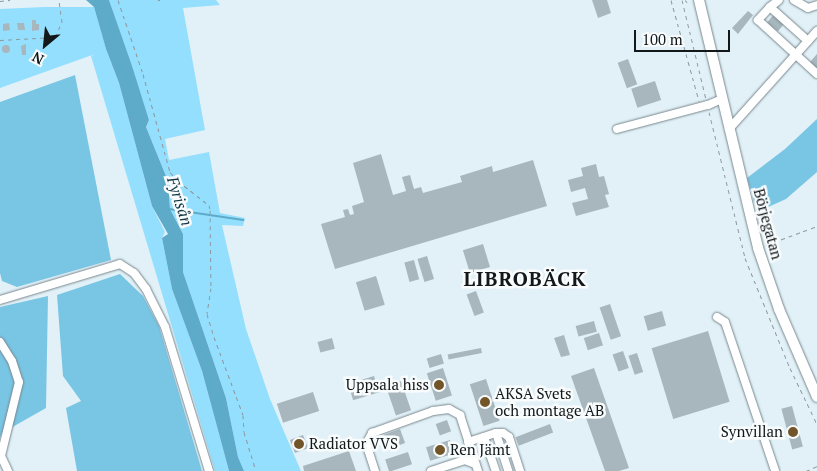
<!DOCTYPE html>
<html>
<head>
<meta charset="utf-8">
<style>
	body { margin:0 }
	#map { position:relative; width:817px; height:471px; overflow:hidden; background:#e2f1f8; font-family:"PT Serif",serif }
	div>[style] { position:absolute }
	.green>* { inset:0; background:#94dffe }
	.forest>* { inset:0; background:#79c5e4 }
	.water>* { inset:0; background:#5eaac9 }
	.stream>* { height:2px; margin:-1px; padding:0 1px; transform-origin:1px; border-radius:1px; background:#5eaac9 }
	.building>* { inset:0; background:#a8b7bd; transform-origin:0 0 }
	.round { border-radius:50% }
	.path>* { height:1px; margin-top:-0.5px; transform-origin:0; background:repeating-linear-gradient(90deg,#8e999e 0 4px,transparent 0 8px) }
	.roads { filter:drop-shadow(0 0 1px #79878d) drop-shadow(0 0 1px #79878d) }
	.minor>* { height:8px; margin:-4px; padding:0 4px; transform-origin:4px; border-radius:4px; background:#fff }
	.major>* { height:10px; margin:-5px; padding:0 5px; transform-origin:5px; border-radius:5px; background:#fff }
	.dots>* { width:14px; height:14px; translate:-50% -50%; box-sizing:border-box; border:2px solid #f9fcfd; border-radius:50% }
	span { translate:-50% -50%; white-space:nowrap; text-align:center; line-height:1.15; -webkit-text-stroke:5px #f9fcfd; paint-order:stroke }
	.street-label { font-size:15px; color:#12171a }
	.poi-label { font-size:15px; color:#12171a }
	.right { translate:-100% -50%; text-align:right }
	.left { translate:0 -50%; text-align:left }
	.water-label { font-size:16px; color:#133744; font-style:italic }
	.district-label { font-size:20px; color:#12171a; font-weight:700; letter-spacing:1px }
	.north { position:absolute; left:20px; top:20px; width:50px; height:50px; -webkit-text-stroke:4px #f9fcfd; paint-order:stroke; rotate:208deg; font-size:14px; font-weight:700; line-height:20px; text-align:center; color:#12171a }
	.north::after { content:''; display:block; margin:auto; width:18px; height:22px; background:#12171a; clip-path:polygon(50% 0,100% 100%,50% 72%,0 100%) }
	.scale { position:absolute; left:634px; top:30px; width:96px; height:22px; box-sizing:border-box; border:2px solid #12171a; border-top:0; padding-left:6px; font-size:15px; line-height:18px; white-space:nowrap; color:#12171a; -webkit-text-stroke:4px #f9fcfd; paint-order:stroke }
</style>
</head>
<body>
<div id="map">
	<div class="green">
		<i style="clip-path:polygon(109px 0,216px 0,220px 5px,183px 8px,205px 130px,165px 139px,169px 160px,209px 152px,220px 213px,245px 218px,243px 226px,222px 225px,246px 329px,270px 399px,301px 471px,244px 471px,238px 457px,226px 398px,183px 272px,183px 234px,170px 209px,168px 181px,146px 127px,149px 120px)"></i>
		<i style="clip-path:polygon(44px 7px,94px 7px,106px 49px,119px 83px,152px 206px,165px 232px,162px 238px,172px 289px,202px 371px,229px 471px,215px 471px,91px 56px,95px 54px,0 88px,0 9px)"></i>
	</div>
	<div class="forest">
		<i style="clip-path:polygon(75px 75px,111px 260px,17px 287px,2px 281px,0 273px,0 102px)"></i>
		<i style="clip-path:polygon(817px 119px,817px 172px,786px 199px,757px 212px,747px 178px,785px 149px)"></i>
		<i style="clip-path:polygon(120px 274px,143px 296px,159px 326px,202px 471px,77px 471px,66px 408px,81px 401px,63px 376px,57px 295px)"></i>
		<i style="clip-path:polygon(48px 296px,46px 408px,2px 433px,0 438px,0 307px)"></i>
	</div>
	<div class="water">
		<i style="clip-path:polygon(86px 0,109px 0,132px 66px,149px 120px,146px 127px,168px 181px,170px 209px,183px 234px,183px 272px,226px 398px,238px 457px,244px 471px,229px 471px,202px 371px,172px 289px,162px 238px,168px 234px,152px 206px,119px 83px,106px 49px,94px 7px)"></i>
	</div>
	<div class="stream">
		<i style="left:169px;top:209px;width:75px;rotate:8.5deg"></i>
	</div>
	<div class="building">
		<i style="clip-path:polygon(592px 0,607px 0,611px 13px,598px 18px)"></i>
		<i style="clip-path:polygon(748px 11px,753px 15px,738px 34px,732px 28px)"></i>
		<i style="left:774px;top:14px;width:14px;height:11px;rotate:39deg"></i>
		<i style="clip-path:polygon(32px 20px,36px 20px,36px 24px,39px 24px,39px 30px,32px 31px)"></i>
		<i style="clip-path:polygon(9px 23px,10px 30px,3px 31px,3px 24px)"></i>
		<i style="clip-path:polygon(17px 23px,24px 23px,25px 30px,18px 30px)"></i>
		<i style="clip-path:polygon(26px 44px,26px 55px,22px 55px,21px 46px)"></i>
		<i class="round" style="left:2px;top:45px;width:8px;height:8px"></i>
		<i style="clip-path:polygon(817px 54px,817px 69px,810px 62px)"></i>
		<i style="left:628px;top:59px;width:27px;height:11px;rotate:70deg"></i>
		<i style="left:655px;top:81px;width:20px;height:25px;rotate:72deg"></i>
		<i style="clip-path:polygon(381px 154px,393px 195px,406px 191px,402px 177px,410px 175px,414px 189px,421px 187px,423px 193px,462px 182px,460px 176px,492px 166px,493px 172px,533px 160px,547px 206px,335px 269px,321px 224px,345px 217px,343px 210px,348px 209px,350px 215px,354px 214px,352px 206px,364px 202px,353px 163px)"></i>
		<i style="clip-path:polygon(596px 164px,599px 177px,604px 176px,609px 194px,605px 195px,609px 207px,576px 216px,572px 203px,588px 199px,585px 188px,571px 192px,568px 180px,583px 176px,581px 168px)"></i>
		<i style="left:483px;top:244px;width:24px;height:21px;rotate:73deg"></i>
		<i style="left:427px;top:256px;width:24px;height:10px;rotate:73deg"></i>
		<i style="left:414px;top:260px;width:20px;height:10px;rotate:75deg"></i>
		<i style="left:376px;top:276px;width:30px;height:21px;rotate:73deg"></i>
		<i style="left:476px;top:291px;width:23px;height:10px;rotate:70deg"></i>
		<i style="left:610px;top:304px;width:34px;height:11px;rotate:71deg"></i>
		<i style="left:662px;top:311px;width:15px;height:19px;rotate:74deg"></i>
		<i style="left:594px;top:321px;width:11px;height:19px;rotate:75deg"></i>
		<i style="left:708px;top:331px;width:74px;height:59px;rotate:73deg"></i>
		<i style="left:599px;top:333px;width:13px;height:16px;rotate:72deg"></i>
		<i style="clip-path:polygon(564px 335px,570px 355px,561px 357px,554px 338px)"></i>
		<i style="left:332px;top:338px;width:11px;height:15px;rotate:75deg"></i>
		<i style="left:481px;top:348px;width:5px;height:34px;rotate:79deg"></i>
		<i style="left:623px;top:351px;width:18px;height:11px;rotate:71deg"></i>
		<i style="left:637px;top:353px;width:20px;height:9px;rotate:72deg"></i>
		<i style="left:441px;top:354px;width:10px;height:15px;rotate:73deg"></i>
		<i style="left:443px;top:368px;width:29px;height:17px;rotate:72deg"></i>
		<i style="clip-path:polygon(594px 368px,629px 468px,619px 471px,605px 471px,571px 376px)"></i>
		<i style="left:374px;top:376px;width:17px;height:27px;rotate:73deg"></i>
		<i style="left:486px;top:379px;width:44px;height:17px;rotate:72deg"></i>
		<i style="left:401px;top:381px;width:31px;height:16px;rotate:71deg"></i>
		<i style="left:313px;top:392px;width:20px;height:38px;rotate:72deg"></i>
		<i style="left:792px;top:406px;width:42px;height:11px;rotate:75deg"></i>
		<i style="left:447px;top:420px;width:12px;height:12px;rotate:70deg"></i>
		<i style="left:550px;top:424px;width:9px;height:37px;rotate:69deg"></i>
		<i style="left:400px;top:429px;width:15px;height:17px;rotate:70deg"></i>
		<i style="left:303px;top:435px;width:14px;height:14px;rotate:69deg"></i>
		<i style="left:450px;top:440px;width:14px;height:25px;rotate:73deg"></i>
		<i style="clip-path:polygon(349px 451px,356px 471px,304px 471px,303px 466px)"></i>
		<i style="left:408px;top:452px;width:13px;height:24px;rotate:72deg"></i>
	</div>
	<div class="path">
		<i style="left:118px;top:0;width:78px;rotate:71.3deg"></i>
		<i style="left:143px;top:74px;width:102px;rotate:74.6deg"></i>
		<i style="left:170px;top:172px;width:12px;rotate:48deg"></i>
		<i style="left:178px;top:181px;width:39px;rotate:38deg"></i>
		<i style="left:209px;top:205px;width:5px;rotate:79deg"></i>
		<i style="left:210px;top:210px;width:78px;rotate:89.3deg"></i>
		<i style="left:211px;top:288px;width:26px;rotate:99deg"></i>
		<i style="left:207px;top:314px;width:24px;rotate:73deg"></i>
		<i style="left:214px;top:337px;width:83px;rotate:69.6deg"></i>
		<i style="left:243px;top:415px;width:17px;rotate:87deg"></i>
		<i style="left:244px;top:432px;width:41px;rotate:72.9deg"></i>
		<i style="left:158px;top:0;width:2px"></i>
		<i style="left:671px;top:0;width:105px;rotate:74.5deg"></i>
		<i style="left:682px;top:0;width:102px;rotate:76.4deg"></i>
		<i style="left:685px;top:0;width:3px;rotate:45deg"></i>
		<i style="left:0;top:1px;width:10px;rotate:-6deg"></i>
		<i style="left:0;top:40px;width:55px;rotate:-3.1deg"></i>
		<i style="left:55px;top:37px;width:17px;rotate:-65deg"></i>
		<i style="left:62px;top:22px;width:22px;rotate:-98deg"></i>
		<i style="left:709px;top:112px;width:150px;rotate:76.1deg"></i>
		<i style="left:745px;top:258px;width:119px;rotate:67.8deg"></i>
		<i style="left:790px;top:368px;width:62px;rotate:64.3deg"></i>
		<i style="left:766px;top:245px;width:54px;rotate:-20.4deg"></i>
		<i style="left:806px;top:471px;width:12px;rotate:-24deg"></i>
	</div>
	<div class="roads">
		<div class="minor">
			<i style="left:794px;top:0;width:16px;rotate:30deg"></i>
			<i style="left:808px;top:8px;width:9px;rotate:-18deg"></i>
			<i style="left:770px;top:7px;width:11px;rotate:-38deg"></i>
			<i style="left:808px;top:41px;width:51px;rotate:-138.2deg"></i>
			<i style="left:770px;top:7px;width:18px;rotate:133deg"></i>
			<i style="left:758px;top:20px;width:80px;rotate:42.5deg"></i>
			<i style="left:617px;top:129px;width:94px;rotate:-14.8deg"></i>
			<i style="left:708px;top:105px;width:15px;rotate:-23deg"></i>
			<i style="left:729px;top:129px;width:132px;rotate:-48.1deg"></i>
			<i style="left:0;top:300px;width:125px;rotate:-16.7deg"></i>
			<i style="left:120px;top:264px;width:17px;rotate:33deg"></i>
			<i style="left:134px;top:273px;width:20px;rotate:53deg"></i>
			<i style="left:146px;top:289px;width:42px;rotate:63.4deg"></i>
			<i style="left:165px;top:327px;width:151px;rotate:73deg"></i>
			<i style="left:717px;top:317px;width:9px;rotate:32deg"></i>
			<i style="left:725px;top:322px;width:157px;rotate:71.4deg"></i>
			<i style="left:0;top:342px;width:22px;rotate:58deg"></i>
			<i style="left:12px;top:361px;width:22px;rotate:72deg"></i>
			<i style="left:19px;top:382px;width:76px;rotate:103.7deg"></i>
			<i style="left:1px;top:456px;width:17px;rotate:65deg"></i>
			<i style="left:496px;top:433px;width:7px"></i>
			<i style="left:503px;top:433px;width:7px;rotate:34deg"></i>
			<i style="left:509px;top:437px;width:36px;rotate:72deg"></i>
			<i style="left:484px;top:437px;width:36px;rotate:71deg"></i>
			<i style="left:468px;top:442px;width:29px;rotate:-18deg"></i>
			<i style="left:496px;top:433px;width:40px;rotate:72deg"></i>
			<i style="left:375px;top:471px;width:28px;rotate:-108deg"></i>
			<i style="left:366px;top:444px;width:13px;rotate:-61deg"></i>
			<i style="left:372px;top:433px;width:65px;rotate:-19.8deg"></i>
			<i style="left:433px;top:411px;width:16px;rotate:-7deg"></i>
			<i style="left:449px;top:409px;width:13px;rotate:29deg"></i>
			<i style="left:460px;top:415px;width:59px;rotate:72.2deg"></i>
			<i style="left:431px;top:471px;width:36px;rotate:-18deg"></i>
			<i style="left:465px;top:460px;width:11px;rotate:22deg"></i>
		</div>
		<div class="major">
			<i style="left:699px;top:0;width:255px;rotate:76.6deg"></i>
			<i style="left:758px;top:248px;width:65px;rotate:71deg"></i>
			<i style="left:779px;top:309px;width:96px;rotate:66.6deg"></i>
		</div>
	</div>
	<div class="dots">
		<i style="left:439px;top:385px;background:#725528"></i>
		<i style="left:485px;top:402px;background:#725528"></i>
		<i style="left:793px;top:432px;background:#725528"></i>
		<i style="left:299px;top:444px;background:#725528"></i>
		<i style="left:440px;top:450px;background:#725528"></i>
	</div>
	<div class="street-label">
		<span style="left:768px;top:224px;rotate:75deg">Börjegatan</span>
	</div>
	<div class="poi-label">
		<span class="right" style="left:429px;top:385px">Uppsala hiss</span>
		<span class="left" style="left:495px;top:402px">AKSA Svets<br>och montage AB</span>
		<span class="right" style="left:783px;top:432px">Synvillan</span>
		<span class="left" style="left:309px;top:444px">Radiator VVS</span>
		<span class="left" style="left:450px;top:450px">Ren Jämt</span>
	</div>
	<div class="water-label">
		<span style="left:180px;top:201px;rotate:72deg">Fyrisån</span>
	</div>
	<div class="district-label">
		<span style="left:525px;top:278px">LIBROBÄCK</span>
	</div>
	<div class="north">N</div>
	<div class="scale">100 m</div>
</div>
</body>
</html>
